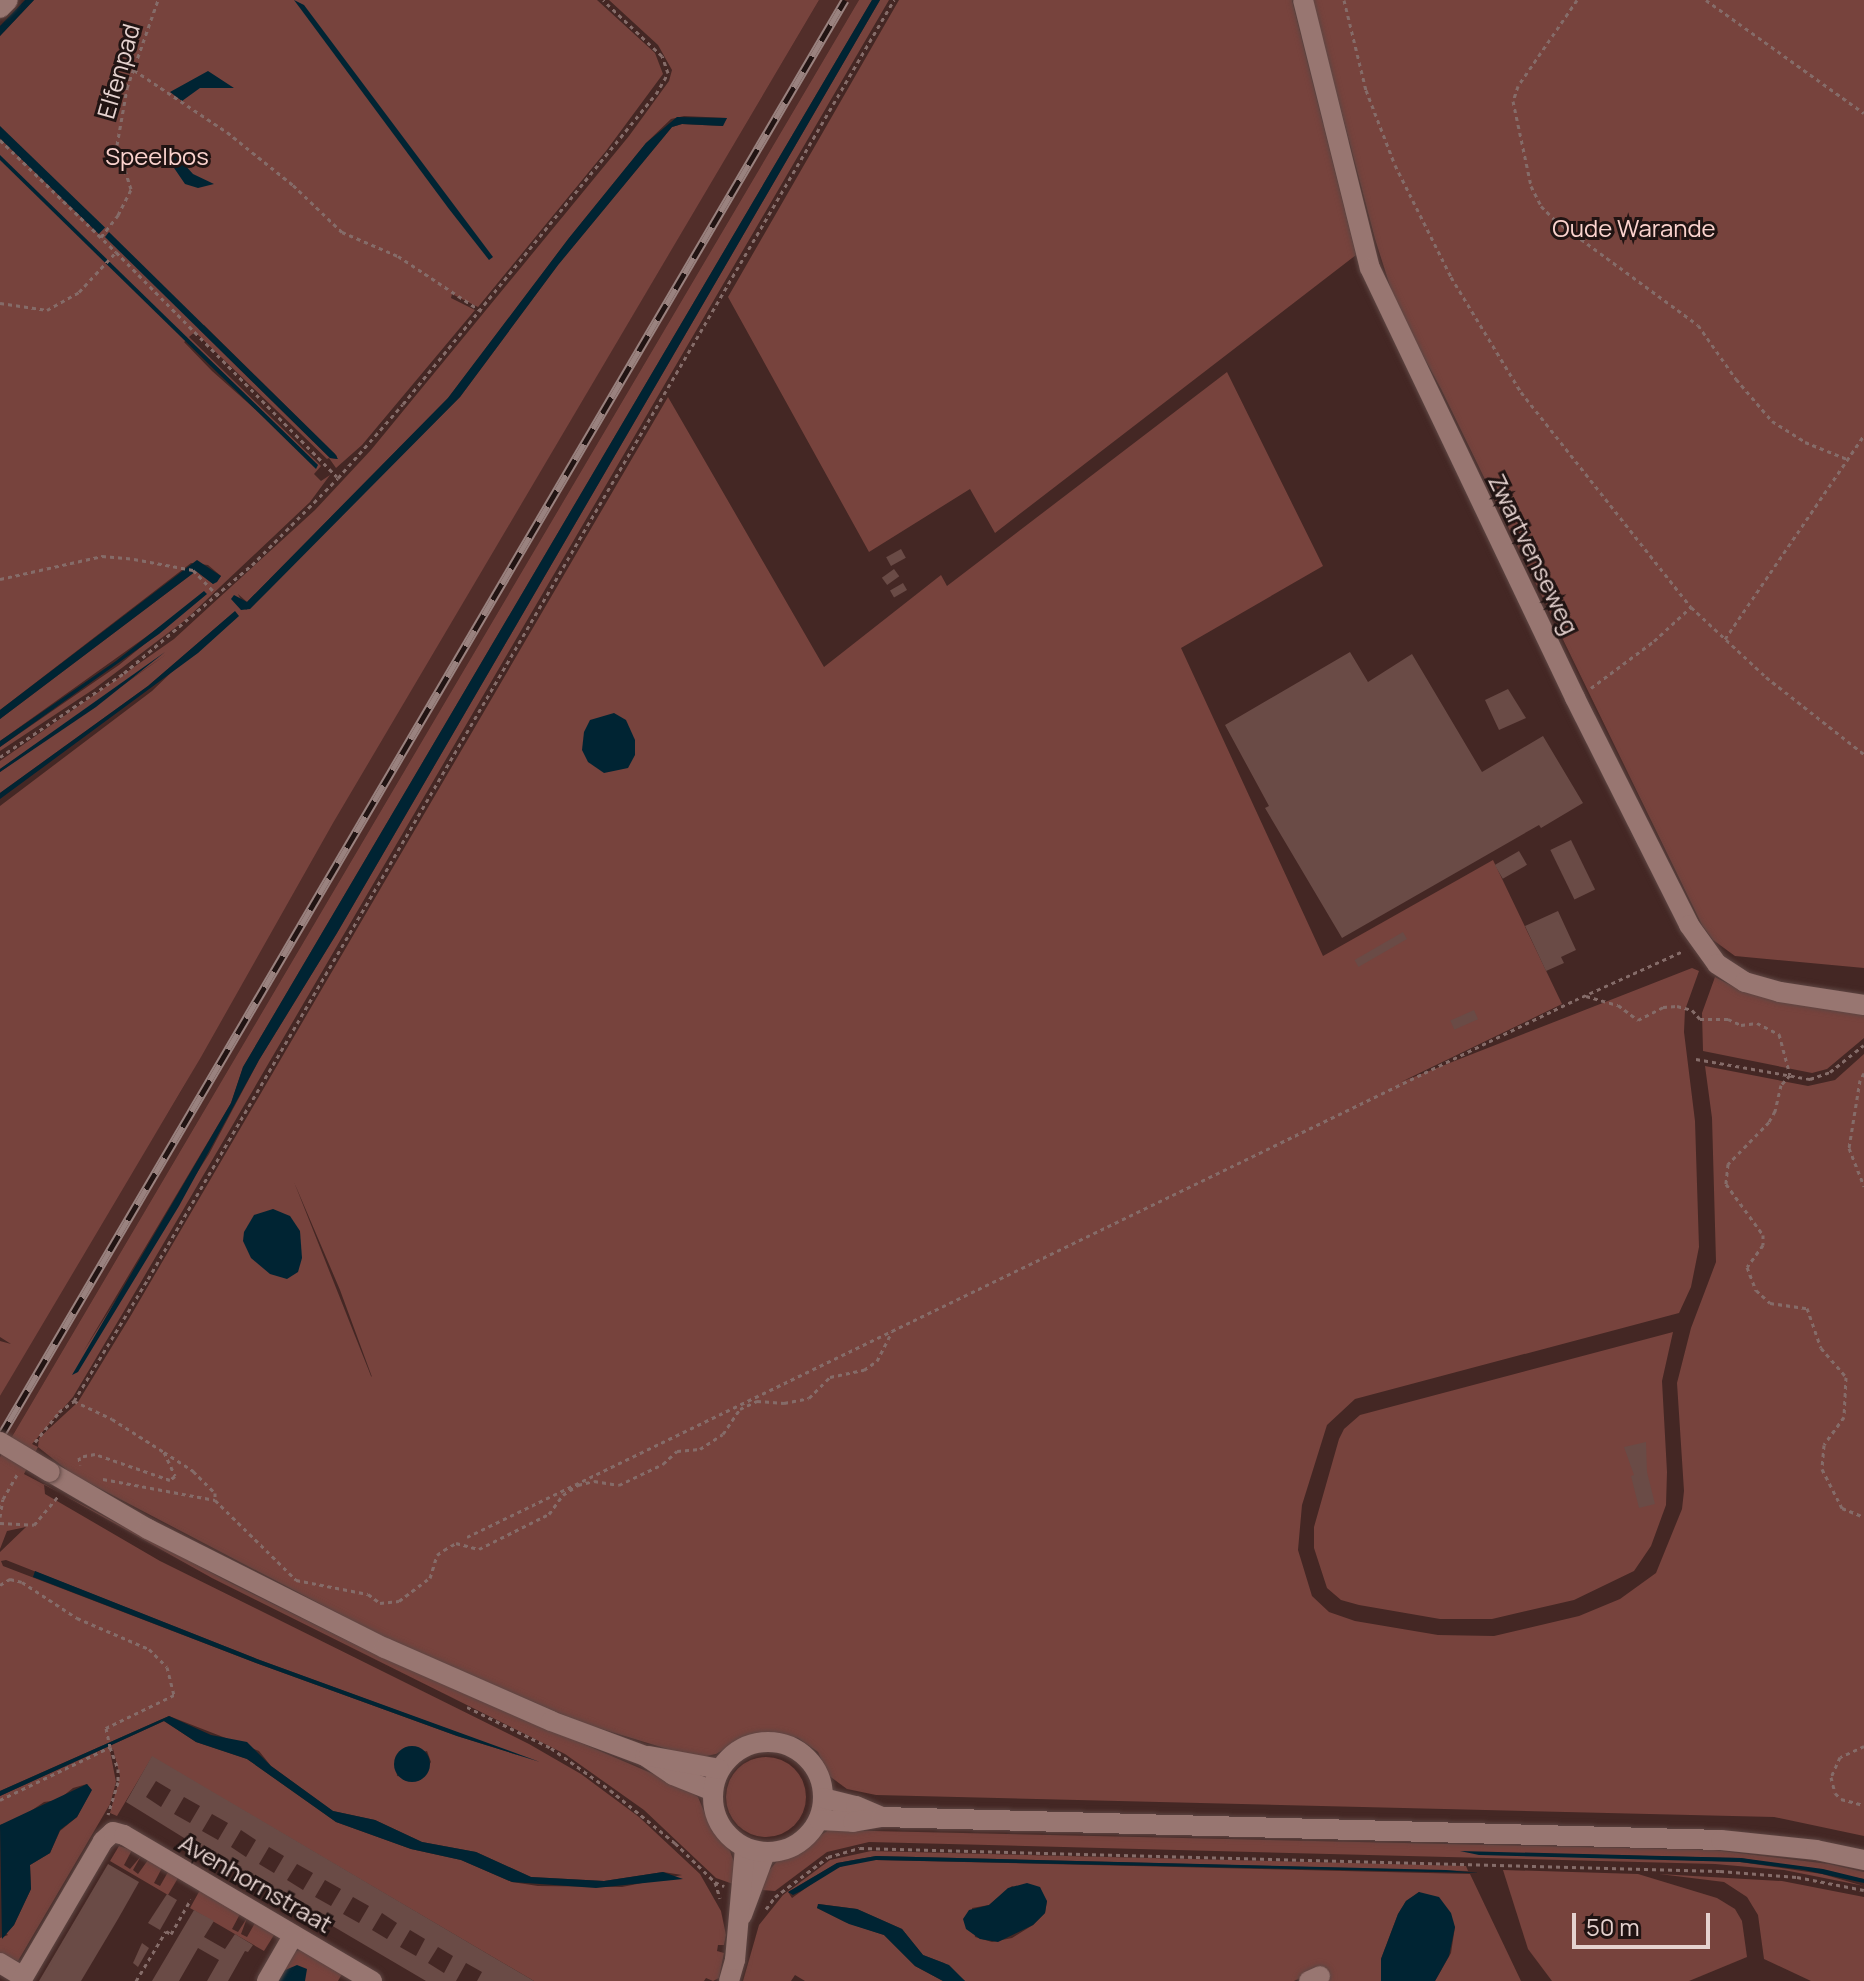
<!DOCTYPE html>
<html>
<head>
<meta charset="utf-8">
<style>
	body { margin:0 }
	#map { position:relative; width:1864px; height:1981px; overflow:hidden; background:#442724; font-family:Manrope,sans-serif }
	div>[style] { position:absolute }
	.built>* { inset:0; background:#522e2a }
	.green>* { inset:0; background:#77433d }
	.round { border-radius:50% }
	.water>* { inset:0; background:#002433; transform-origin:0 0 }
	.building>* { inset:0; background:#6a4b46; transform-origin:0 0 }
	.path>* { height:3px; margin-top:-1.5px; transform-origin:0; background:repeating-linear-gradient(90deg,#856c69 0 4px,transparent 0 8px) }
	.roads { filter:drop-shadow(0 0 2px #5e4643) drop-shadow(0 0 2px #5e4643) }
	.minor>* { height:20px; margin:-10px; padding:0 10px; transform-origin:10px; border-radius:10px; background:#987671 }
	.secondary>* { height:20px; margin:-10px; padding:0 10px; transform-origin:10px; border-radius:10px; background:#987671 }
	.secondary>.ring { margin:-10px; padding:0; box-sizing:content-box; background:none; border:20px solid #987671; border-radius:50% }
	.rail>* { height:9px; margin-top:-4.5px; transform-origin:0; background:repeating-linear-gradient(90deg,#211413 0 18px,#99827f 0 36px); box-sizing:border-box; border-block:2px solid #99827f }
	.bridges { filter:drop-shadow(0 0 2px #5e4643) drop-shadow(0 0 2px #5e4643) }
	.secondary-bridge>* { height:20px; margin:-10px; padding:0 10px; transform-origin:10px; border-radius:10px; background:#987671 }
	span { translate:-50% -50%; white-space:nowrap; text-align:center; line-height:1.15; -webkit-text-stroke:6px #211413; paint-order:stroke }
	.street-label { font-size:24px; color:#e5d2cf }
	.park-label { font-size:24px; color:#fbd3ce }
	.scale { position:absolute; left:1572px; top:1913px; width:138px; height:36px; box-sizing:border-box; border:4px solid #e5d2cf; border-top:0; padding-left:10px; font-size:24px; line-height:28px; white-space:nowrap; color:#e5d2cf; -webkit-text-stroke:6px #211413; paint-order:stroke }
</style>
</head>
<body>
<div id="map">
	<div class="built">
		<i style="clip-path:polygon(819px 0,859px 0,0 1457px,0 1396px,49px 1309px,181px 1091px,332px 823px)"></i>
	</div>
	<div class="green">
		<i style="clip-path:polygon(evenodd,34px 0,597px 0,655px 53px,663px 74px,606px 151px,478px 307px,452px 294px,451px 298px,475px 310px,362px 445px,336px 468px,329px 458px,327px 459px,195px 332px,189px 337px,321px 466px,314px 474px,321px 481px,330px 475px,310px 502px,184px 621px,94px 689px,0 751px,0 747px,119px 665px,206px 594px,0 741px,0 719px,196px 571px,213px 584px,221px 576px,208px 565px,191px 563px,0 710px,0 36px,34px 0,204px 325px,337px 456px,337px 459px,330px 458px,199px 329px,204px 325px,34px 0,188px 339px,318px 465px,212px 371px,184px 342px,188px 339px)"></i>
		<i style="clip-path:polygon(evenodd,609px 0,819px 0,333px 823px,201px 1057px,0 1396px,0 1341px,11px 1344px,0 1337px,0 806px,152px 691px,234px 612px,148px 686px,0 793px,0 772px,167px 654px,0 769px,0 761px,174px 639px,315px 510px,371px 450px,629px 136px,669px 81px,672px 70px,658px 45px,609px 0,684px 116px,727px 118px,722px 126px,682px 124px,672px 127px,558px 265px,460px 397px,246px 610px,238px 594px,247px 602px,448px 398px,569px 238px,646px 143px,671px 119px,684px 116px)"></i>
		<i style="clip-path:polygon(evenodd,859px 0,872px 0,243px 1067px,231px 1103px,83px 1352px,209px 1154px,259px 1060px,337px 933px,880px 0,889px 0,127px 1306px,73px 1397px,32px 1444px,38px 1447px,39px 1438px,78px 1402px,130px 1317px,668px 397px,824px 667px,941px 575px,947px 586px,1227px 372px,1323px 566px,1181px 648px,1323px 956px,1493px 860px,1562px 1004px,1401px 1082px,1692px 968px,1699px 971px,1685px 1010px,1684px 1032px,1695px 1121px,1699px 1247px,1691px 1287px,1679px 1313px,1355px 1399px,1327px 1425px,1302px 1505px,1298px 1550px,1312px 1596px,1329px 1612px,1355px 1621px,1438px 1635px,1494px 1636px,1579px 1616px,1620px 1599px,1656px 1573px,1682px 1509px,1684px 1491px,1677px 1383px,1691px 1328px,1716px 1262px,1712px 1118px,1705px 1066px,1808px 1086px,1835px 1080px,1864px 1054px,1864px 1836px,1774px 1817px,876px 1795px,847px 1789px,828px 1775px,818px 1752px,798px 1738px,768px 1732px,745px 1737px,716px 1754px,697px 1758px,582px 1723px,387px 1639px,72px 1474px,38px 1447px,24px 1474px,227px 1581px,374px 1654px,686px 1788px,698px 1797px,709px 1823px,730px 1851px,734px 1862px,733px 1884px,716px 1878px,644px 1810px,565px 1754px,212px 1578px,44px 1484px,45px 1494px,160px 1561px,529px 1744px,581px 1774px,639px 1817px,700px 1874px,721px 1911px,726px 1935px,724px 1945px,718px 1945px,717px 1951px,724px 1953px,719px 1978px,713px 1981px,706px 1978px,704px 1981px,534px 1981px,152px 1757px,117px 1816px,110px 1813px,120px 1776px,113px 1749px,110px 1751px,116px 1782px,110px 1804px,18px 1961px,0 1955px,0 1938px,8px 1935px,6px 1933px,14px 1925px,31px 1889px,30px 1865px,50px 1853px,60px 1831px,77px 1817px,91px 1791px,87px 1784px,73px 1788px,58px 1800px,44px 1802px,19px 1819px,0 1825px,0 1796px,164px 1721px,196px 1742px,247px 1759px,336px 1822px,411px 1849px,461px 1860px,512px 1882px,538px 1886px,622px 1887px,682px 1875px,663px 1872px,604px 1881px,531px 1877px,476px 1852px,422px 1842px,375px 1820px,333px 1811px,271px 1766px,259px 1751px,169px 1716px,0 1791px,0 1552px,26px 1527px,7px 1531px,0 1549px,0 1457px,859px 0,294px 1182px,340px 1290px,372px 1377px,371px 1376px,294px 1182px,859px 0,6px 1560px,257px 1659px,524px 1757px,457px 1736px,256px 1663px,3px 1566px,1px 1561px,6px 1560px,859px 0,427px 1751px,431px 1762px,420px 1779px,397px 1776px,396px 1761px,427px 1751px)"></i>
		<i style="clip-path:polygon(899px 0,1292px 0,1356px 255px,995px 533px,970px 489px,869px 552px,728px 297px)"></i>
		<i style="clip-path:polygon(1312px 0,1864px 0,1864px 968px,1735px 956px,1713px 940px,1702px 925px,1441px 389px,1396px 305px,1375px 239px)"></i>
		<i style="clip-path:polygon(1715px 977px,1738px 989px,1864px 999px,1864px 1038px,1827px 1069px,1812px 1073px,1703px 1051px,1702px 1013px)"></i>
		<i style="clip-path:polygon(1673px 1332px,1662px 1381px,1667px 1472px,1666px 1505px,1651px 1546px,1634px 1571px,1574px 1600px,1492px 1619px,1440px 1619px,1359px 1605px,1341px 1600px,1327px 1588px,1314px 1548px,1314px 1527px,1339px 1439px,1344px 1429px,1360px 1415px)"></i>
		<i class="round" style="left:726px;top:1757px;width:80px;height:80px"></i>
		<i style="clip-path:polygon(829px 1830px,1713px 1850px,1829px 1864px,1864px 1872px,1864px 1879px,1741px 1858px,1460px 1852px,1740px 1862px,1822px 1874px,1864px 1886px,1784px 1870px,1715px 1864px,869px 1842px,827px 1852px,775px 1891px,762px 1890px,767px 1873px,778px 1860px)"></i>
		<i style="clip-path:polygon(119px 1846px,132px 1850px,124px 1865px,130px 1869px,141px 1856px,133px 1870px,138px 1874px,148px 1860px,162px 1868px,154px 1883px,160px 1886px,168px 1872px,178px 1878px,168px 1895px,110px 1861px)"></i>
		<i style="clip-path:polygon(evenodd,871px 1851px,1466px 1866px,1468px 1871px,876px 1856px,837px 1863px,788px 1892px,792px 1898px,831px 1870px,858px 1861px,876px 1860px,1470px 1874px,1521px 1981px,1435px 1981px,1451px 1953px,1455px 1927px,1419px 1892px,1406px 1901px,1398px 1914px,1381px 1959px,1381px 1981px,1310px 1981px,1307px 1975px,1294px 1981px,965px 1981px,944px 1963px,923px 1955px,902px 1929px,857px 1909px,819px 1904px,817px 1908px,845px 1922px,884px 1935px,915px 1966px,943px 1981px,805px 1981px,795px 1975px,791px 1981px,743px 1981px,759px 1925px,783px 1895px,830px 1860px,871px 1851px,1012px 1886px,1047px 1901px,1045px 1913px,1033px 1925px,1012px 1938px,992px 1942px,975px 1937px,972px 1908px,989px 1905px,1012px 1886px)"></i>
		<i style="clip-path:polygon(1503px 1870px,1638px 1874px,1717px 1898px,1735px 1909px,1742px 1921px,1747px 1957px,1689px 1981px,1552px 1981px,1528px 1949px)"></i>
		<i style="clip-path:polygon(1659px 1874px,1782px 1881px,1864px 1897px,1864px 1981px,1811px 1981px,1764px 1959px,1758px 1915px,1747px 1897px,1724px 1882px)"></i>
		<i style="clip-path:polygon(200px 1890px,240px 1914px,232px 1929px,238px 1932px,247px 1918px,241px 1934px,247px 1937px,255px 1923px,274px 1935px,264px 1951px,190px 1908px)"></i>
		<i style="clip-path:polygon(300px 1950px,342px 1974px,338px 1981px,305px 1981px,283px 1971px,291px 1953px)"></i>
	</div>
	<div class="water">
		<i style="clip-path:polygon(25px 0,34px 0,0 36px,0 26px)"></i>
		<i style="clip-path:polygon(294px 0,304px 5px,493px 257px,489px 260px,449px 209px)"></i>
		<i style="clip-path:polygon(872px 0,880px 0,337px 933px,259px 1060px,179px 1206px,78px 1372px,72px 1375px,231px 1103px,243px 1067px)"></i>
		<i style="clip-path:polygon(208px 71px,234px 88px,200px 88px,182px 101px,170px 92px)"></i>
		<i style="clip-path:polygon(677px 117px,727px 118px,723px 126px,682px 124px,672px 127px,558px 265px,460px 397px,271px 588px,250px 609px,241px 610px,231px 599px,234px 595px,247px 602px,448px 398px,569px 238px,646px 143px)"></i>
		<i style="left:0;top:126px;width:146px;height:9px;rotate:44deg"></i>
		<i style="clip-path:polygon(175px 154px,193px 174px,214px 184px,198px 188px,185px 184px,172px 165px)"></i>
		<i style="clip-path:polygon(0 155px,318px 465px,316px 469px,0 160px)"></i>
		<i style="clip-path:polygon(109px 232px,335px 454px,338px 459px,330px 458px,105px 237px)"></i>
		<i style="clip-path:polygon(197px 560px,221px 576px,217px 582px,213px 584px,196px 571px,0 719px,0 710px)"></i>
		<i style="clip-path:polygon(204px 591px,207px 594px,159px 634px,0 747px,0 741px,116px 661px)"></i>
		<i style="clip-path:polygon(235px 611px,239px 616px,198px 653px,0 799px,0 793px,148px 686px)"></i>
		<i style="clip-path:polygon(165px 652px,96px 707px,0 772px,0 769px)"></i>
		<i style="clip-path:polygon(614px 713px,626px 720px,635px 740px,635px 755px,628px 768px,604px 773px,588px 762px,582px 750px,584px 732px,590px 720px)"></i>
		<i style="clip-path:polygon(273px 1209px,290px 1216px,300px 1231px,302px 1258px,298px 1272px,287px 1279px,270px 1274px,251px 1258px,243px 1241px,244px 1232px,254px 1215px)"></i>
		<i style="clip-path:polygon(35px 1571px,257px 1659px,540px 1762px,457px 1736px,256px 1663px,33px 1577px)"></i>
		<i style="clip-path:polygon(169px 1716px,211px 1735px,247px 1742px,271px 1766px,333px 1811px,375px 1820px,422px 1842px,476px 1852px,531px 1877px,604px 1881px,663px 1872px,683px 1879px,596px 1888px,512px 1882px,461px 1860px,411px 1849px,336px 1822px,247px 1759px,196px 1742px,164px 1721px,0 1796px,0 1791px)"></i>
		<i class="round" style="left:394px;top:1746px;width:36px;height:36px"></i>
		<i style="clip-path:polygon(87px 1784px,92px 1790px,77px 1817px,60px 1830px,50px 1853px,30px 1865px,31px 1889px,14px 1925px,2px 1939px,0 1825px)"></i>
		<i style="clip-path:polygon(1460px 1851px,1741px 1858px,1823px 1869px,1864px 1879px,1864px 1883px,1804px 1870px,1740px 1862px,1479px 1855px)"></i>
		<i style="clip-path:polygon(876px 1856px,1446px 1870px,1479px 1873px,876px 1860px,840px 1867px,801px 1891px,793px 1895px,788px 1892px,837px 1863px)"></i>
		<i style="clip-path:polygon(1027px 1883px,1040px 1887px,1047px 1901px,1045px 1913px,1033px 1925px,998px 1942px,980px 1939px,966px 1929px,963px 1919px,969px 1910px,989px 1905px,1008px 1888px)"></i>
		<i style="clip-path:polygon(1419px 1892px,1439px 1897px,1451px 1913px,1455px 1927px,1449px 1956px,1435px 1981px,1381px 1981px,1381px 1959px,1398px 1914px,1406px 1901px)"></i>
		<i style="clip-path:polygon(818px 1904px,857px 1909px,902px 1929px,923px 1955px,949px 1965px,965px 1981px,943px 1981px,915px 1966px,884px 1935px,849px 1924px,817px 1908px)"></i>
		<i style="clip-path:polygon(297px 1965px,307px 1969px,305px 1981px,278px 1981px,283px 1971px)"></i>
	</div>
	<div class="building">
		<i style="left:901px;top:549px;width:10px;height:17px;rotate:61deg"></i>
		<i style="left:894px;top:569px;width:9px;height:15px;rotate:54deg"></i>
		<i style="left:903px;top:583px;width:8px;height:15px;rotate:60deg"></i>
		<i style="clip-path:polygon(1350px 652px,1368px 682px,1412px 654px,1482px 772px,1543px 736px,1583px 803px,1541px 828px,1539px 825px,1342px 938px,1265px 808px,1269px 806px,1225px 725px)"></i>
		<i style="clip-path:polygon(1508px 689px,1526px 718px,1499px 730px,1485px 700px)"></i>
		<i style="left:1571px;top:840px;width:55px;height:23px;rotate:64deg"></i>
		<i style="left:1519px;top:851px;width:16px;height:28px;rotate:60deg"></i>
		<i style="clip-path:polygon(1558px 911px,1576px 950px,1561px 957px,1564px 963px,1546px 971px,1525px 926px)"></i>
		<i style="left:1403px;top:932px;width:8px;height:56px;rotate:60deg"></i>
		<i style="left:1474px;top:1010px;width:10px;height:26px;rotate:66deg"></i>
		<i style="clip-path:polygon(1646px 1442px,1647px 1472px,1655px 1504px,1639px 1508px,1631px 1476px,1634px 1475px,1624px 1447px)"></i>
		<i style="clip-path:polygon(evenodd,152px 1756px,493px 1957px,534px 1981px,477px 1981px,482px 1972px,466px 1963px,456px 1981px,426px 1981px,210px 1854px,126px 1802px,152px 1756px,156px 1781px,171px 1790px,161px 1807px,146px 1797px,156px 1781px,152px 1756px,184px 1797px,200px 1806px,190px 1823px,174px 1814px,184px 1797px,152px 1756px,212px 1814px,228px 1823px,218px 1840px,202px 1831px,212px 1814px,152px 1756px,241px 1830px,256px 1840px,246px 1857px,231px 1847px,241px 1830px,152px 1756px,269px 1847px,284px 1856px,274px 1873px,259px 1864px,269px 1847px,152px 1756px,297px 1864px,313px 1873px,303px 1890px,287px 1880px,297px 1864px,152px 1756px,325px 1880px,341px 1889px,331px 1906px,315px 1897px,325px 1880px,152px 1756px,353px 1897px,369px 1906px,359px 1923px,343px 1914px,353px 1897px,152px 1756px,382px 1913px,397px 1923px,387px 1939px,372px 1930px,382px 1913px,152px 1756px,410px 1930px,425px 1939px,416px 1956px,400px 1947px,410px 1930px,152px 1756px,438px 1947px,453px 1956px,444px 1973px,428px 1963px,438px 1947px)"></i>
		<i style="clip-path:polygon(108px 1864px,139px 1882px,118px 1919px,81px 1981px,39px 1981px)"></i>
		<i style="clip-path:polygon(167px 1894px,177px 1900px,160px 1930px,148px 1923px)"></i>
		<i style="clip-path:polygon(194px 1910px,214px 1921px,204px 1937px,225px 1949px,235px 1934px,253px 1945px,248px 1952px,245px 1951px,228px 1981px,207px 1981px,219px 1960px,198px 1948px,179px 1981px,152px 1981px)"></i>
		<i style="clip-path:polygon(142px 1943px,149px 1948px,138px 1967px,133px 1963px)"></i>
	</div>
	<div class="path">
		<i style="left:1344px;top:0;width:93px;rotate:76.3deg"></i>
		<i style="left:1366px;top:90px;width:80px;rotate:68.9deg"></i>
		<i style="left:1395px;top:165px;width:125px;rotate:63.4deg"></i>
		<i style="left:1451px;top:277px;width:135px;rotate:58.7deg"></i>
		<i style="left:1521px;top:392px;width:274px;rotate:51.7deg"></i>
		<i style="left:1691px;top:607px;width:103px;rotate:43deg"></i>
		<i style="left:1766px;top:677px;width:125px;rotate:38.2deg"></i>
		<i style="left:1577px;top:0;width:104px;rotate:124.5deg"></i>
		<i style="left:1518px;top:86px;width:16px;rotate:108deg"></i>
		<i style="left:1513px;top:101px;width:87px;rotate:78deg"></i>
		<i style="left:1531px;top:186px;width:22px;rotate:63deg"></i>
		<i style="left:1541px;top:206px;width:20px;rotate:45deg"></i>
		<i style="left:1555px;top:220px;width:177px;rotate:36.3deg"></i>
		<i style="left:1698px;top:325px;width:66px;rotate:54.9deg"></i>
		<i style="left:1736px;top:379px;width:55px;rotate:49.4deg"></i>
		<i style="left:1772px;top:421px;width:39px;rotate:32deg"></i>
		<i style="left:1805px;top:442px;width:45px;rotate:22deg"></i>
		<i style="left:1706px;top:0;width:194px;rotate:35.6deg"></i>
		<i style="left:134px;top:70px;width:112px;rotate:33.7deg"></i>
		<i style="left:227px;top:132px;width:85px;rotate:38.8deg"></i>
		<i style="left:293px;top:185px;width:68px;rotate:43.8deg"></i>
		<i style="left:342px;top:232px;width:61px;rotate:23.2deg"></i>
		<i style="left:398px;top:256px;width:100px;rotate:33.5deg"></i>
		<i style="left:0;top:140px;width:161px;rotate:44deg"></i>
		<i style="left:116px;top:252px;width:315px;rotate:45.5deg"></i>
		<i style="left:101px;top:237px;width:28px;rotate:-52deg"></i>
		<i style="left:118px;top:215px;width:29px;rotate:-63deg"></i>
		<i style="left:131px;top:189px;width:46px;rotate:-107.7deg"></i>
		<i style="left:117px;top:145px;width:58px;rotate:-80deg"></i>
		<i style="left:127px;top:88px;width:93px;rotate:-70.6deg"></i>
		<i style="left:0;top:303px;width:48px;rotate:8.5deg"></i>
		<i style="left:47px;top:310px;width:37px;rotate:-29deg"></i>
		<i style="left:79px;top:292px;width:54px;rotate:-47.2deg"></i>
		<i style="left:0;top:579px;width:105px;rotate:-12.7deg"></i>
		<i style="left:102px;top:556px;width:32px;rotate:5deg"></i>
		<i style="left:134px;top:559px;width:60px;rotate:10.6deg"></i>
		<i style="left:193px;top:570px;width:37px;rotate:46deg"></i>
		<i style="left:1725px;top:639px;width:247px;rotate:-55.7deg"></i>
		<i style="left:1591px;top:688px;width:79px;rotate:-36.7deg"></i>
		<i style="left:1654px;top:641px;width:50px;rotate:-42.6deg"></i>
		<i style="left:0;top:757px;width:150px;rotate:-34.1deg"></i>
		<i style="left:124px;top:673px;width:167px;rotate:-40.2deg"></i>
		<i style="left:252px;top:565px;width:122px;rotate:-45.3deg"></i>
		<i style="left:338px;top:478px;width:98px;rotate:-48.7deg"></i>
		<i style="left:403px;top:404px;width:400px;rotate:-50.8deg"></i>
		<i style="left:656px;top:94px;width:24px;rotate:-60deg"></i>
		<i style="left:668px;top:73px;width:18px;rotate:-109deg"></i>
		<i style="left:662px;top:56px;width:81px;rotate:-136.5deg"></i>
		<i style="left:1586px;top:996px;width:33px;rotate:16deg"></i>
		<i style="left:1618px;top:1005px;width:25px;rotate:37deg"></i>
		<i style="left:1638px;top:1020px;width:28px;rotate:-27deg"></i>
		<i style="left:1663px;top:1007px;width:14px;rotate:-4deg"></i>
		<i style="left:1677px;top:1006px;width:16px;rotate:15deg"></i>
		<i style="left:1692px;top:1010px;width:12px;rotate:48deg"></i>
		<i style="left:1700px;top:1019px;width:28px"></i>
		<i style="left:1728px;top:1019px;width:14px;rotate:25deg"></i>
		<i style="left:1741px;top:1025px;width:16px;rotate:-7deg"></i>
		<i style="left:1757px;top:1023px;width:25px;rotate:27deg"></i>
		<i style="left:1779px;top:1034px;width:42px;rotate:75deg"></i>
		<i style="left:1790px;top:1075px;width:13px;rotate:132deg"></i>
		<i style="left:1781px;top:1085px;width:27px;rotate:103deg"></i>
		<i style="left:1775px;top:1111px;width:13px;rotate:119deg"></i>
		<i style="left:1769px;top:1122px;width:59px;rotate:134.3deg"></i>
		<i style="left:1728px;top:1164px;width:20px;rotate:96deg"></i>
		<i style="left:1726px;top:1184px;width:63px;rotate:54deg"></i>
		<i style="left:1763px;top:1235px;width:10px;rotate:90deg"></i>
		<i style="left:1763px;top:1245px;width:27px;rotate:126deg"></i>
		<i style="left:1747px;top:1267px;width:25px;rotate:69deg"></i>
		<i style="left:1756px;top:1290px;width:19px;rotate:43deg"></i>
		<i style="left:1770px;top:1303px;width:37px;rotate:8deg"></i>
		<i style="left:1807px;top:1308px;width:42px;rotate:70.7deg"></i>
		<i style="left:1821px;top:1348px;width:38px;rotate:49deg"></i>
		<i style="left:1846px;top:1377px;width:40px;rotate:92.9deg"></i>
		<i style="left:1844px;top:1417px;width:34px;rotate:126deg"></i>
		<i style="left:1824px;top:1445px;width:24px;rotate:95deg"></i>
		<i style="left:1822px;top:1469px;width:44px;rotate:62.9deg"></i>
		<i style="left:1842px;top:1508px;width:24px;rotate:22deg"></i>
		<i style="left:1696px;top:1059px;width:116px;rotate:10deg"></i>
		<i style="left:1810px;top:1079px;width:21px;rotate:-19deg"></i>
		<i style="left:1830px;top:1072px;width:43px;rotate:-38.5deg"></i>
		<i style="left:1864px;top:1073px;width:8px;rotate:120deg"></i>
		<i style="left:1860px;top:1080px;width:69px;rotate:99.2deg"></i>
		<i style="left:1849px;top:1148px;width:41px;rotate:68.5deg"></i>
		<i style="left:74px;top:1401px;width:42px;rotate:25.3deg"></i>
		<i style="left:112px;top:1419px;width:62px;rotate:32.4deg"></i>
		<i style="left:164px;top:1452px;width:26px;rotate:65deg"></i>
		<i style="left:175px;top:1476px;width:6px;rotate:141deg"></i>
		<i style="left:170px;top:1480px;width:79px;rotate:-160.9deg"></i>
		<i style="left:95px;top:1454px;width:16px;rotate:169deg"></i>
		<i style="left:79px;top:1457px;width:8px;rotate:83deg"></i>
		<i style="left:35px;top:1442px;width:38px;rotate:-51deg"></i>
		<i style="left:59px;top:1412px;width:19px;rotate:-36deg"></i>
		<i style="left:74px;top:1401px;width:143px;rotate:-58.8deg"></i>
		<i style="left:148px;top:1279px;width:1481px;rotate:-59.75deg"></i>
		<i style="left:164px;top:1452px;width:35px;rotate:33deg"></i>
		<i style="left:193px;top:1471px;width:31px;rotate:45deg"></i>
		<i style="left:215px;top:1493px;width:7px;rotate:90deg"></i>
		<i style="left:103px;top:1479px;width:114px;rotate:10.6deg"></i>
		<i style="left:215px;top:1500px;width:114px;rotate:44.6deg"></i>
		<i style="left:296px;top:1580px;width:73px;rotate:11deg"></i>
		<i style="left:368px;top:1594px;width:15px;rotate:37deg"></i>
		<i style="left:380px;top:1603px;width:19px;rotate:-6deg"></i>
		<i style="left:399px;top:1601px;width:39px;rotate:-37deg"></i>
		<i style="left:430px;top:1578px;width:24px;rotate:-73deg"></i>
		<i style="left:437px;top:1555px;width:9px;rotate:-36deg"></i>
		<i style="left:444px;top:1550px;width:14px;rotate:-30deg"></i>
		<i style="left:456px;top:1543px;width:24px;rotate:15deg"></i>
		<i style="left:479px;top:1549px;width:78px;rotate:-26.6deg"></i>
		<i style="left:549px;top:1514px;width:24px;rotate:-54deg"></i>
		<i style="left:563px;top:1495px;width:18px;rotate:-34deg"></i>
		<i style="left:578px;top:1485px;width:16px;rotate:-14deg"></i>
		<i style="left:594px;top:1481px;width:25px;rotate:9deg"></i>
		<i style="left:619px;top:1485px;width:49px;rotate:-25.5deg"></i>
		<i style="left:663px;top:1464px;width:19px;rotate:-43deg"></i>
		<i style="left:677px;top:1451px;width:23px;rotate:-5deg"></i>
		<i style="left:700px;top:1449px;width:27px;rotate:-33deg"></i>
		<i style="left:723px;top:1434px;width:30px;rotate:-56deg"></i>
		<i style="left:740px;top:1409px;width:19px;rotate:-25deg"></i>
		<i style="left:757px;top:1401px;width:27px;rotate:4deg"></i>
		<i style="left:784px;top:1403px;width:25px;rotate:-11deg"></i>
		<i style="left:809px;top:1398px;width:30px;rotate:-45deg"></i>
		<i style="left:830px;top:1377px;width:35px;rotate:-12deg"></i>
		<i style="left:864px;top:1370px;width:16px;rotate:-35deg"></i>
		<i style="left:877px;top:1361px;width:33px;rotate:-63deg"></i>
		<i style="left:0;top:1517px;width:18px;rotate:-81deg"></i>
		<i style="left:3px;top:1499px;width:30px;rotate:-60deg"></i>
		<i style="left:0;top:1523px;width:34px;rotate:3deg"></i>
		<i style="left:34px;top:1525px;width:38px;rotate:-50deg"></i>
		<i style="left:467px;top:1537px;width:1231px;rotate:-25.86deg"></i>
		<i style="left:1575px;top:1000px;width:119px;rotate:-24.4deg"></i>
		<i style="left:0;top:1585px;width:12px;rotate:-31deg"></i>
		<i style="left:10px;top:1579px;width:12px;rotate:14deg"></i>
		<i style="left:22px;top:1582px;width:66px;rotate:33.2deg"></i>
		<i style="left:77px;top:1618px;width:78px;rotate:23.3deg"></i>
		<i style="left:149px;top:1649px;width:25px;rotate:45deg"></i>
		<i style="left:167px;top:1667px;width:29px;rotate:76deg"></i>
		<i style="left:174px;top:1695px;width:76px;rotate:154.1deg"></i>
		<i style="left:106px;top:1728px;width:19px;rotate:78deg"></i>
		<i style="left:467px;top:1707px;width:93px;rotate:26deg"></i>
		<i style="left:551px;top:1748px;width:72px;rotate:35.4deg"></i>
		<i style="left:610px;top:1790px;width:84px;rotate:39.2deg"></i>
		<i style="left:675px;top:1843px;width:56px;rotate:44.3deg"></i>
		<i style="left:715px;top:1882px;width:10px;rotate:24deg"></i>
		<i style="left:1864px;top:1746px;width:26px;rotate:155deg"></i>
		<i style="left:1840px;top:1757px;width:22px;rotate:114deg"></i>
		<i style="left:1831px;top:1777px;width:16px;rotate:76deg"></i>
		<i style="left:1835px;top:1793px;width:8px;rotate:45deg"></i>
		<i style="left:1841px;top:1799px;width:24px;rotate:15deg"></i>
		<i style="left:0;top:1800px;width:122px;rotate:-25.7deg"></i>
		<i style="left:110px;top:1747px;width:23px;rotate:70deg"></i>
		<i style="left:118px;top:1769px;width:13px;rotate:90deg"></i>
		<i style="left:118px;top:1782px;width:34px;rotate:107deg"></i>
		<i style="left:715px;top:1882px;width:17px;rotate:73deg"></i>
		<i style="left:766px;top:1909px;width:15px;rotate:-53deg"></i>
		<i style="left:775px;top:1897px;width:66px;rotate:-37deg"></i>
		<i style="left:828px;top:1857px;width:33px;rotate:-16deg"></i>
		<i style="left:860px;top:1848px;width:860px;rotate:1.53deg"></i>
		<i style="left:1720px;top:1871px;width:77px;rotate:4.5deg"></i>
		<i style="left:1797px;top:1877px;width:68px;rotate:11deg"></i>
		<i style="left:136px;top:1981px;width:58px;rotate:-59deg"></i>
		<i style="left:166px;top:1931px;width:6px;rotate:31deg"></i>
		<i style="left:171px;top:1934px;width:40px;rotate:-60.3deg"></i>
	</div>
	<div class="roads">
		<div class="minor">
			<i style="left:1303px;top:0;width:276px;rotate:76deg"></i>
			<i style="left:1370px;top:268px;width:476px;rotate:64.5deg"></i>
			<i style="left:1575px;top:698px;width:254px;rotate:63.3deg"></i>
			<i style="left:1689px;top:925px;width:48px;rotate:54.3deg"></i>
			<i style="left:1717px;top:964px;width:33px;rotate:33deg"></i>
			<i style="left:1745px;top:982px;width:36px;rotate:16deg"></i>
			<i style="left:1780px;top:992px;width:85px;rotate:8.8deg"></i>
			<i style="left:0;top:8px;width:11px;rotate:-45deg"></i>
			<i style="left:742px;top:1915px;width:66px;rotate:-69.6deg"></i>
			<i style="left:0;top:1963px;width:27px;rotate:31deg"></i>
			<i style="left:21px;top:1981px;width:162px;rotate:-59.6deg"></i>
			<i style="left:103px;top:1841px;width:13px;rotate:-42deg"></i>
			<i style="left:113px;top:1832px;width:11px;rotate:15deg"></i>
			<i style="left:124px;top:1835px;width:288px;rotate:30.5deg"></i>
			<i style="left:267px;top:1981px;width:52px;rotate:-60deg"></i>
			<i style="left:729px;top:1981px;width:22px;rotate:-74deg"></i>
			<i style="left:735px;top:1960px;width:113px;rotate:-84.9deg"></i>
			<i style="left:1309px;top:1981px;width:12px;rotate:-24deg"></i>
		</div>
		<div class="secondary">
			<i style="left:50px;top:1472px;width:113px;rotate:30.2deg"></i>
			<i style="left:148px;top:1529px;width:265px;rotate:26.7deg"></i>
			<i style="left:385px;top:1648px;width:181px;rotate:23.7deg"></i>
			<i style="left:551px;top:1721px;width:100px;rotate:20.4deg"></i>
			<i style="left:645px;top:1756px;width:34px;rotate:34deg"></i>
			<i style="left:673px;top:1775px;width:43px;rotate:21.8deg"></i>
			<i class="ring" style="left:713px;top:1742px;width:90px;height:90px"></i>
			<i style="left:649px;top:1756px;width:71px;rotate:10.5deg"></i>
			<i style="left:823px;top:1798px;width:34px;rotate:14deg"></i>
			<i style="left:856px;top:1806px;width:28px;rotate:23deg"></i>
			<i style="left:819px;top:1820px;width:34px;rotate:3deg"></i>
			<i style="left:853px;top:1822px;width:29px;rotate:-10deg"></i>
			<i style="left:882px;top:1817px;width:839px;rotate:1.57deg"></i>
			<i style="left:1721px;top:1840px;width:96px;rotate:6deg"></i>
			<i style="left:1816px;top:1850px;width:49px;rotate:11.8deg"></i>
		</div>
	</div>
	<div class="rail">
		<i style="left:0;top:1437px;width:1667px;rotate:-59.54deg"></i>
	</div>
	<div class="bridges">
		<div class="secondary-bridge">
			<i style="left:0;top:1442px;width:58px;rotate:31deg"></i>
		</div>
	</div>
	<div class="street-label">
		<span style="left:118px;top:71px;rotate:-74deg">Elfenpad</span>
		<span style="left:1534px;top:554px;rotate:64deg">Zwartvenseweg</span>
		<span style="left:256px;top:1883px;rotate:30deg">Avenhornstraat</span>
	</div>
	<div class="park-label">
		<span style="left:157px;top:156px">Speelbos</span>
		<span style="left:1634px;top:228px">Oude Warande</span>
	</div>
	<div class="scale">50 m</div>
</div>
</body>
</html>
